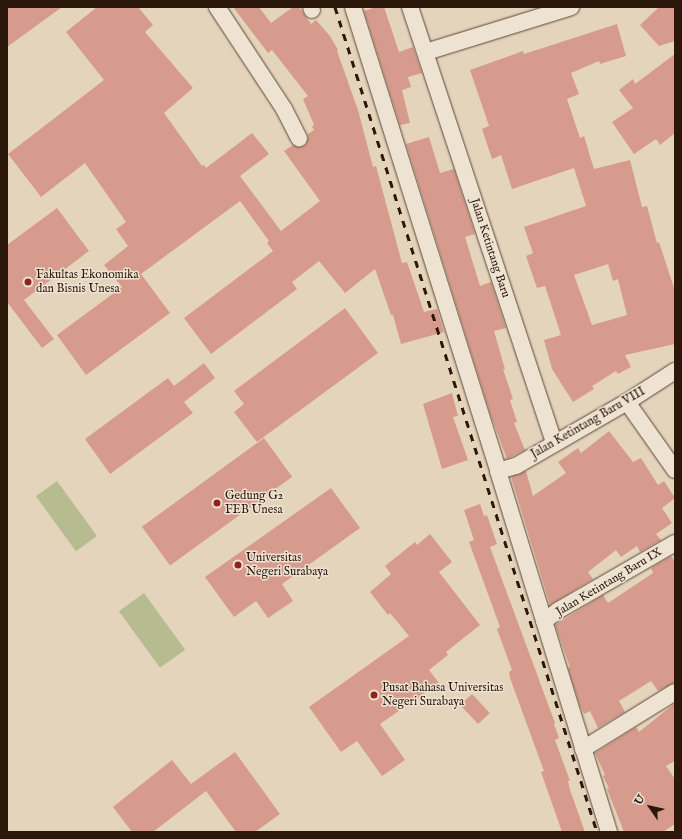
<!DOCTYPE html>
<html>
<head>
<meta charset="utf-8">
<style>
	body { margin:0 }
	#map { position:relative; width:682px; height:839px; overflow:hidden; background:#e5d4bc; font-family:"IM FELL English",serif }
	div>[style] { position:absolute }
	.green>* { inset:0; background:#b6bc8f; transform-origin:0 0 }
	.building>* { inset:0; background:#d69b8c; transform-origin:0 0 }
	.roads { filter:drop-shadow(0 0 1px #5a4737) drop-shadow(0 0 1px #5a4737) }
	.street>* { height:16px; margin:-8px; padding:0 8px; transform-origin:8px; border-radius:8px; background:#eee3d3 }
	.rail>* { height:3px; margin-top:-1.5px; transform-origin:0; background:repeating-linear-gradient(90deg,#2c180b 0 7px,transparent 0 14px) }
	.dots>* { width:11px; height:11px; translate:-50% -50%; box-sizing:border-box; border:2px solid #eee3d3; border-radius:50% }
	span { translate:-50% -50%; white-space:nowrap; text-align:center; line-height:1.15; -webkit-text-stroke:3px #eee3d3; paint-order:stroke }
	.street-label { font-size:12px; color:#2c180b }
	.poi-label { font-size:12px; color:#2c180b }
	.left { translate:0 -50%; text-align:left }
	.frame { position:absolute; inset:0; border:8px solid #2c180b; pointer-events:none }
	.north { position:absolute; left:630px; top:787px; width:40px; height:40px; -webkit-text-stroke:3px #eee3d3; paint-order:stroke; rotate:304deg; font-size:11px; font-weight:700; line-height:16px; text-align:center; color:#2c180b }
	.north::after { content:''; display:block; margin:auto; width:14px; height:18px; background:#2c180b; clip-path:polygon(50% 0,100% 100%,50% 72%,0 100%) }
</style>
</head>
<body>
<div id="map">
	<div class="green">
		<i style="left:57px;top:481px;width:68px;height:26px;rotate:54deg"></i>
		<i style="left:144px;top:593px;width:70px;height:31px;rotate:54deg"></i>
	</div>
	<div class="building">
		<i style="clip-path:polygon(7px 7px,62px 7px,7px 47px)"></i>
		<i style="clip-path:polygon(97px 7px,138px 7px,153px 25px,145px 32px,193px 88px,164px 113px,202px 166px,204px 165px,206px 168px,252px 133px,269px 154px,240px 176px,281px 231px,320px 201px,284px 151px,293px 145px,298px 147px,304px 146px,307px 143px,308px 134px,314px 130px,312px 127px,314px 125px,303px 99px,308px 96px,272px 50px,268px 53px,233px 7px,259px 7px,271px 23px,293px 7px,299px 7px,311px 24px,316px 20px,330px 36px,338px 50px,337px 51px,358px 110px,373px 167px,376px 166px,402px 263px,407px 262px,424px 312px,437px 309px,444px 332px,401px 344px,393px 315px,391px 315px,375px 269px,345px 293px,319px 261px,292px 282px,297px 289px,211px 354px,184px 318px,273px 251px,267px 243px,269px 241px,240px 201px,141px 274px,170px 313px,86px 375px,57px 335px,122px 287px,104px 265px,128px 246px,116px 229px,126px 222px,85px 163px,41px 197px,8px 154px,104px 80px,66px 32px)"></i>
		<i style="clip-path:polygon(376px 7px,384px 7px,399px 52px,413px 47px,422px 73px,408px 77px,411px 87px,402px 90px,410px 123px,400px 125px,364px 11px)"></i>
		<i style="clip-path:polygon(659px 7px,675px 7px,675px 41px,659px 46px,640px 25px)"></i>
		<i style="clip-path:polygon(evenodd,617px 24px,626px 56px,600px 64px,599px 61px,571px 73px,579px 94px,567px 99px,580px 138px,584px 136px,594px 169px,630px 160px,642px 207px,647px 206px,657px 243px,659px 242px,675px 291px,675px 344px,625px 355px,631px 367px,618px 374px,616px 371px,592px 386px,594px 389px,573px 402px,552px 369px,544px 340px,561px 335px,545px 286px,537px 288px,526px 256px,533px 253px,524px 227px,586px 206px,574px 168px,512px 189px,501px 155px,492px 159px,482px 129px,489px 126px,470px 70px,523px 51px,524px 54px,617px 24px,608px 264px,613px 281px,618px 279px,627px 315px,592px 325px,574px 275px,608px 264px)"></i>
		<i style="clip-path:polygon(675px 54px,675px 133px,660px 145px,656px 139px,634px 154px,612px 122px,633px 108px,619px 90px,633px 79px,635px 84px)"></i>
		<i style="clip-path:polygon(429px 137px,440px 173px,454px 169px,475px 234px,465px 237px,480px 286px,491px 282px,506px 328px,494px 331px,505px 369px,503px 369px,513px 399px,510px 400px,517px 422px,514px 423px,525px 450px,507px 459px,490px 413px,406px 144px)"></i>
		<i style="clip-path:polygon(57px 208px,89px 251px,24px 300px,54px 339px,42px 348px,7px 302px,7px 245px)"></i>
		<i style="clip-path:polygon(345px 308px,378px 353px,257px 442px,234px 412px,244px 404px,234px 391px)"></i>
		<i style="clip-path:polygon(204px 363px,215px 378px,184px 402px,193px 413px,110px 474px,85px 439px,168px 378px,174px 386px)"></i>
		<i style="clip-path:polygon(452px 393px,458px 416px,453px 417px,468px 460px,442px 469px,423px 404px)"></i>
		<i style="clip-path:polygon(609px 431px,633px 462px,641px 458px,658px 485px,664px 481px,675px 498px,662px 508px,672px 523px,656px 534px,661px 540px,640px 552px,637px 546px,621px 557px,616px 550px,588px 572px,593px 579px,550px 605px,511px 477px,526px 471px,533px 496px,566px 473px,558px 462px,578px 448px,581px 453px)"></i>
		<i style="left:264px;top:438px;width:48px;height:151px;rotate:54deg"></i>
		<i style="clip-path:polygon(331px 488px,360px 528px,282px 584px,293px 601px,268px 618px,256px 601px,234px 617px,205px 577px)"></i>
		<i style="clip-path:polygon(480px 504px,484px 516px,487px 515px,497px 544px,490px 547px,555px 723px,554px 724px,559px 738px,555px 740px,570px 781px,568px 781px,570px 790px,585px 832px,562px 832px,541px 772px,544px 771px,510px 678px,509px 672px,512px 670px,497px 629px,500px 627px,469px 542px,474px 540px,464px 510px)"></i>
		<i style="clip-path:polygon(430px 534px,452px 562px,439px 572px,480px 625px,446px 652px,448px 655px,429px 670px,439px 683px,380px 724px,405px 760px,382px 776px,357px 741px,341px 752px,309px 707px,409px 636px,390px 613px,388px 615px,370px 592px,391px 574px,385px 566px,415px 542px,417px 545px)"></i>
		<i style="clip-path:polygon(671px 556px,675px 561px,675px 683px,658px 691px,651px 681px,619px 701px,625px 712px,598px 728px,590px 711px,584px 714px,580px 706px,568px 668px,570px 667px,555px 625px,603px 595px,608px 603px,653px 573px,651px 568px)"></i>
		<i style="left:472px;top:694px;width:26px;height:16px;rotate:47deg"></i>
		<i style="clip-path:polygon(675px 703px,675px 761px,666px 766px,675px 779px,675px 824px,663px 832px,624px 832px,607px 789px,609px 788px,603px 776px,605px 775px,595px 753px,636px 727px,639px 732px)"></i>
		<i style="clip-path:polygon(235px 752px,280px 814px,255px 832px,236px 832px,206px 791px,153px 832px,132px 832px,113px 807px,172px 760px,191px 784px)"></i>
	</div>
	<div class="roads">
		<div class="street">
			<i style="left:217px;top:7px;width:122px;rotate:56.7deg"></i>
			<i style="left:284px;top:109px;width:33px;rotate:63deg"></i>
			<i style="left:311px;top:7px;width:3px;rotate:72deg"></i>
			<i style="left:353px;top:7px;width:486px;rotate:72.6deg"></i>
			<i style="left:498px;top:471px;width:378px;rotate:72.9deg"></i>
			<i style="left:410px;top:7px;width:459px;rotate:71.7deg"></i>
			<i style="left:426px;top:52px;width:152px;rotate:-17.2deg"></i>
			<i style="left:627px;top:402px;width:83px;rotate:54.8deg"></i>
			<i style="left:498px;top:471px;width:19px;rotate:-16deg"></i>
			<i style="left:516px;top:466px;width:128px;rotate:-30deg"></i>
			<i style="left:627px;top:402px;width:57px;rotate:-32.9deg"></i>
			<i style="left:544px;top:621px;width:19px;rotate:-36deg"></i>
			<i style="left:559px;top:610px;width:134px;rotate:-30deg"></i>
			<i style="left:583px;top:749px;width:108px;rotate:-31.8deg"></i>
		</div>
	</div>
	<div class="rail">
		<i style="left:335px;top:7px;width:866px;rotate:72.38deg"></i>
	</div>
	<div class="dots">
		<i style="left:28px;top:282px;background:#8f2418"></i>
		<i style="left:217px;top:503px;background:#8f2418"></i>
		<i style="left:238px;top:565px;background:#8f2418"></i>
		<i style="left:374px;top:695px;background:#8f2418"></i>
	</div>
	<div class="street-label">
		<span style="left:490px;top:248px;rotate:72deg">Jalan Ketintang Baru</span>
		<span style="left:588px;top:423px;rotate:-30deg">Jalan Ketintang Baru VIII</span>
		<span style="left:609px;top:582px;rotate:-31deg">Jalan Ketintang Baru IX</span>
	</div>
	<div class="poi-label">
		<span class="left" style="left:36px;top:282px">Fakultas Ekonomika<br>dan Bisnis Unesa</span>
		<span class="left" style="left:225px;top:503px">Gedung G2<br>FEB Unesa</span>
		<span class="left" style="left:246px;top:565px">Universitas<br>Negeri Surabaya</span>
		<span class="left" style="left:382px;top:695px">Pusat Bahasa Universitas<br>Negeri Surabaya</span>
	</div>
	<div class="frame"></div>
	<div class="north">U</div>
</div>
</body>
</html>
